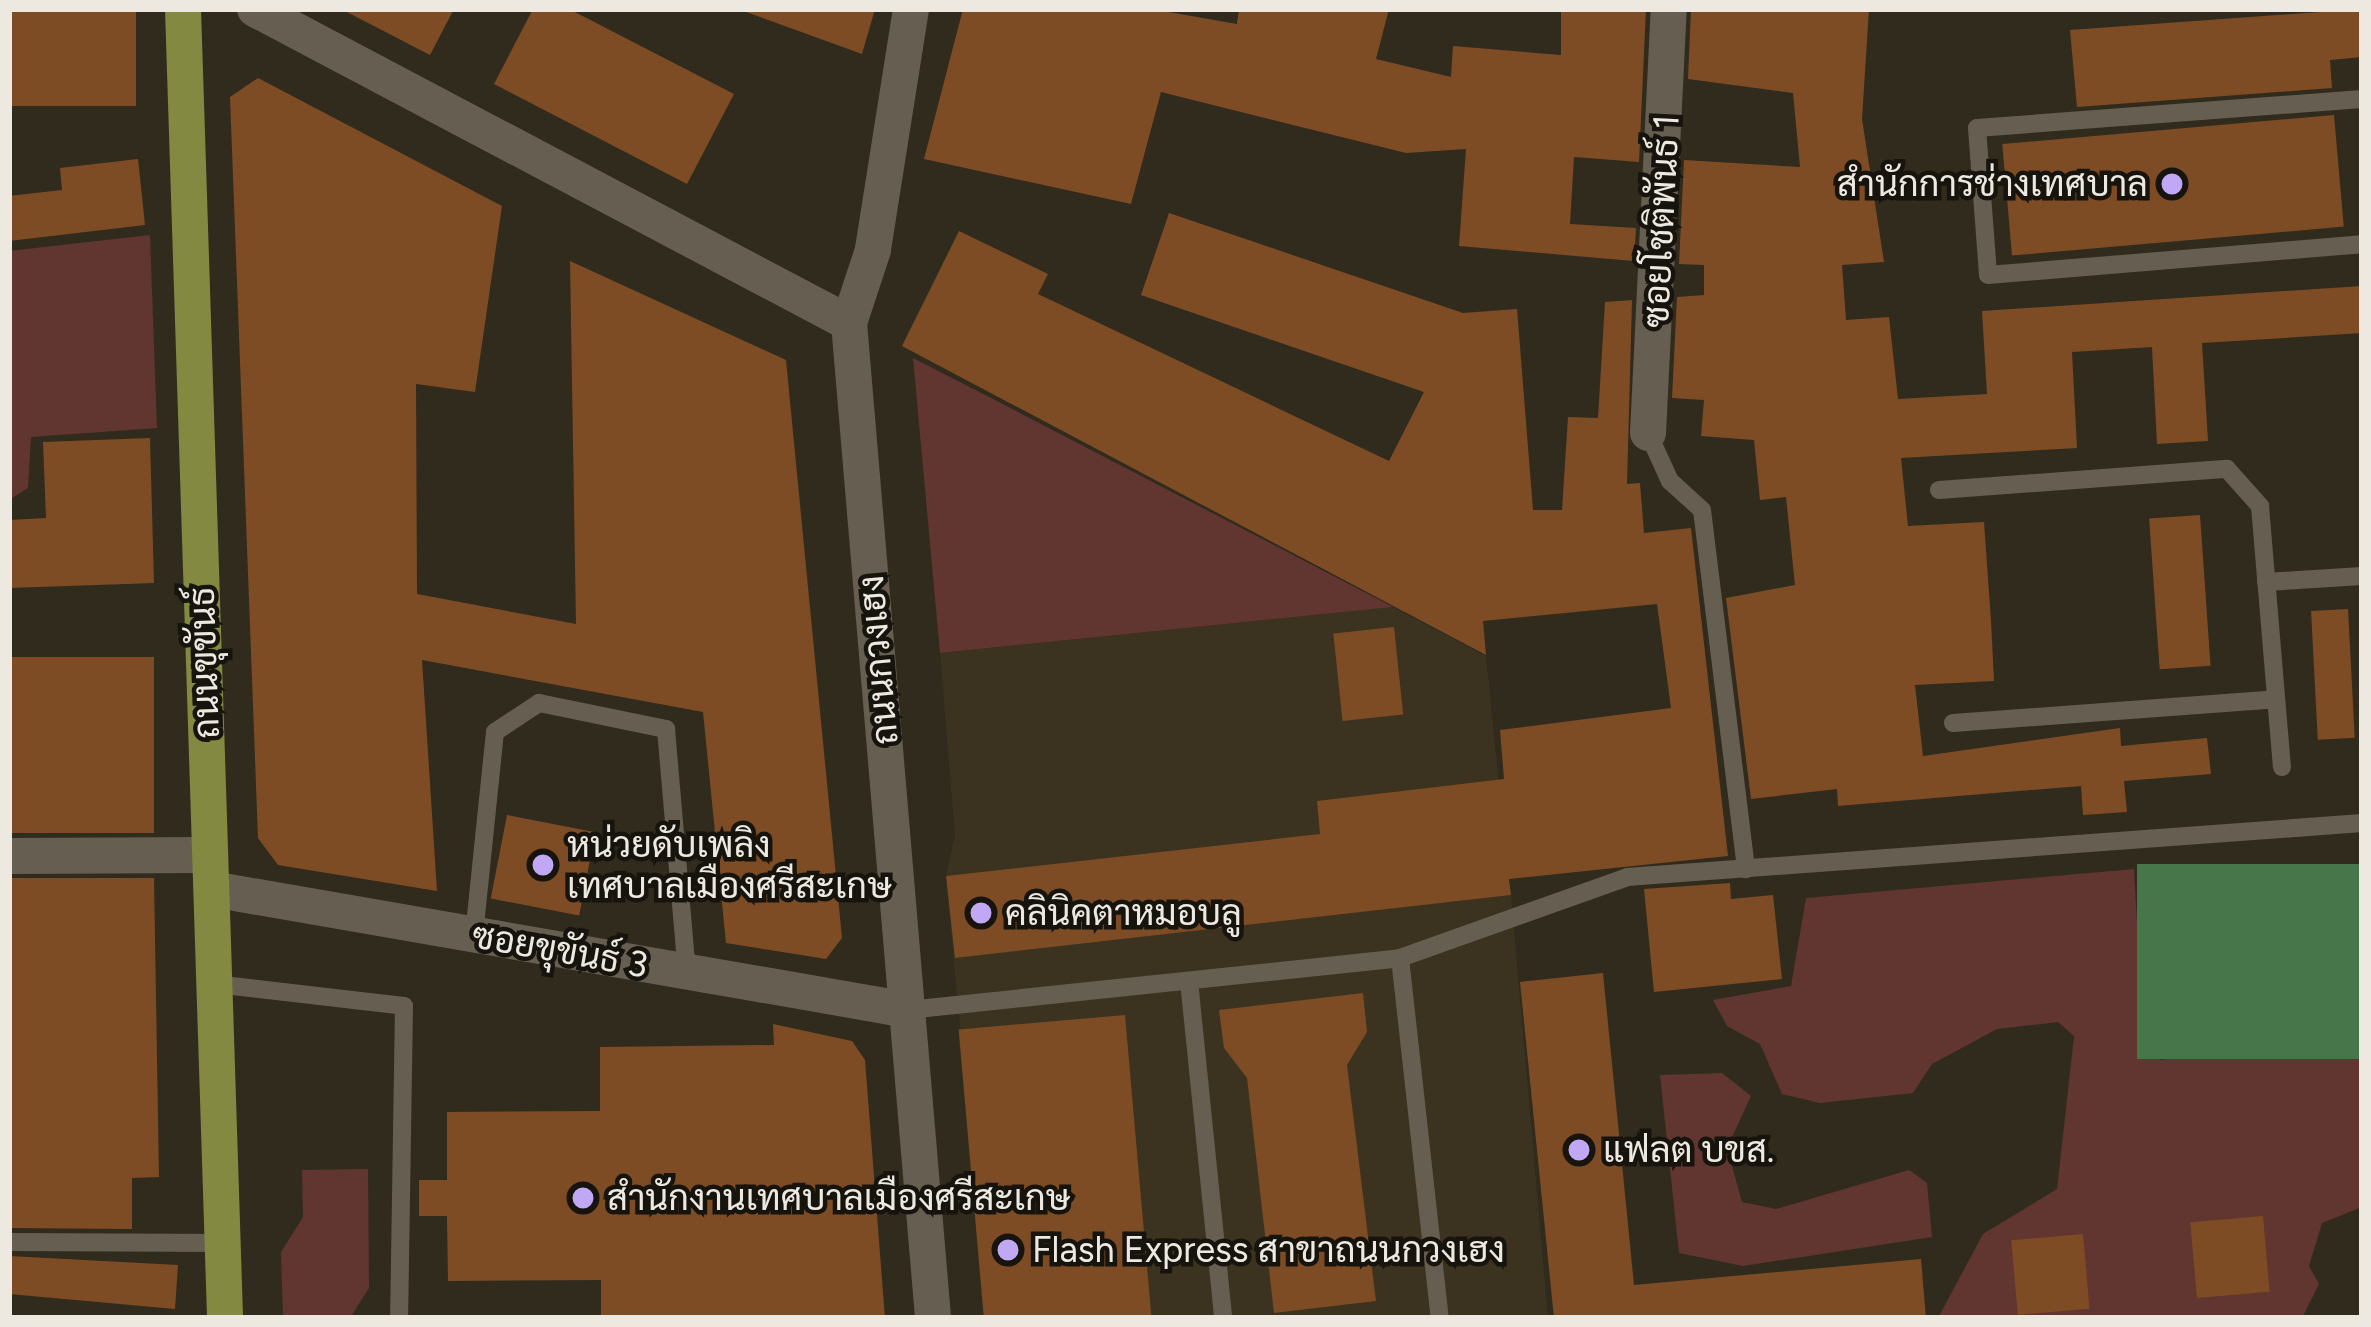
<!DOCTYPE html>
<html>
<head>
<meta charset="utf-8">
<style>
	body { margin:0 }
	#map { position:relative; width:2371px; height:1327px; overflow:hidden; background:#312b1e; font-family:Figtree,Sarabun,sans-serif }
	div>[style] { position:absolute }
	.built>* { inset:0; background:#3b321f }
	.green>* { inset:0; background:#613530 }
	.water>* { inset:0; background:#47764b; transform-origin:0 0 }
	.building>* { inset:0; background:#7d4c25; transform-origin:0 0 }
	.service>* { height:18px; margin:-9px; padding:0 9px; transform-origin:9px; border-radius:9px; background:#665f51 }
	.minor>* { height:36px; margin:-18px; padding:0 18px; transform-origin:18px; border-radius:18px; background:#665f51 }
	.tertiary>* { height:36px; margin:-18px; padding:0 18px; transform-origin:18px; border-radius:18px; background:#665f51 }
	.primary>* { height:36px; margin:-18px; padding:0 18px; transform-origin:18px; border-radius:18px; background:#838941 }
	.dots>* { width:33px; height:33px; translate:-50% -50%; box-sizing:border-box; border:6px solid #17140e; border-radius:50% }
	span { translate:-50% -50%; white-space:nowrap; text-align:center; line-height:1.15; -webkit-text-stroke:9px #17140e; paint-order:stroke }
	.poi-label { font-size:36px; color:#ede9e1 }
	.right { translate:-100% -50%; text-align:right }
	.left { translate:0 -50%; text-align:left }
	.street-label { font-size:36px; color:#ede9e1 }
	.frame { position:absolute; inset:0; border:12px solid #ede9e1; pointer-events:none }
</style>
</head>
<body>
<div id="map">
	<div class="built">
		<i style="clip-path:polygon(1393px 607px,1486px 656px,1502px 813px,1435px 903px,1511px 895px,1548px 1318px,987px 1318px,946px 876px,955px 835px,940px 653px)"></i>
	</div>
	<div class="green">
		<i style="clip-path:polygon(150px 235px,157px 428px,31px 437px,28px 488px,9px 500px,9px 251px)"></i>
		<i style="clip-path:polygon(913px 358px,995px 400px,1393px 607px,940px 653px)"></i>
		<i style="clip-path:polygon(2134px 869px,2143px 1031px,2161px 1060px,2362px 1014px,2362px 1207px,2322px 1223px,2309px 1266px,2319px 1284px,2302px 1318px,1938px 1318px,1983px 1234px,2057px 1189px,2074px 1036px,2058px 1022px,1997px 1029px,1932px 1064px,1913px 1093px,1820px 1103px,1782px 1094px,1760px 1044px,1727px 1026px,1713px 1000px,1791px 986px,1806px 898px)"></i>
		<i style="clip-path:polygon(1722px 1073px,1751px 1096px,1727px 1148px,1742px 1202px,1776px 1209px,1909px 1170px,1927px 1183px,1932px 1237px,1743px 1266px,1679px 1253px,1660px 1075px)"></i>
		<i style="clip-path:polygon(368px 1169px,369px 1288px,350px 1318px,283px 1318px,281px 1252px,303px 1217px,302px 1170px)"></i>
	</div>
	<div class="water">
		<i style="left:2362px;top:864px;width:195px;height:225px;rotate:90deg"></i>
	</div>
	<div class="building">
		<i style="left:9px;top:9px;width:127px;height:97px"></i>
		<i style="clip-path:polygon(341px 9px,454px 9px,430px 55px)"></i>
		<i style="clip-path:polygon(533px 9px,569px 9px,734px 94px,687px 184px,494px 84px)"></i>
		<i style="clip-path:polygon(738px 9px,875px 9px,862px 54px)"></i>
		<i style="clip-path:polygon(963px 9px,1151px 9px,1237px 24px,1239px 9px,1389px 9px,1376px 59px,1451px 77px,1453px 46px,1561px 55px,1561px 9px,1646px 9px,1639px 162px,1574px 157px,1570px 224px,1636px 228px,1634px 261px,1459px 246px,1466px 149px,1406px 153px,1161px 92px,1131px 204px,924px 159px)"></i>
		<i style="clip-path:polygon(1691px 9px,1869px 9px,1862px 119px,1884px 262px,1842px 265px,1846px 320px,1889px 317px,1898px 399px,1987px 394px,1982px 311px,2362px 286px,2362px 333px,2202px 343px,2208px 441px,2157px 444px,2152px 347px,2072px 352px,2077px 448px,1901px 458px,1908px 526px,1984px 522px,1991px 621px,1994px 681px,1915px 685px,1923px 756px,2120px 728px,2121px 746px,2207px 738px,2211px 774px,2124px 781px,2127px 812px,2083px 815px,2081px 786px,1838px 806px,1837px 789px,1751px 799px,1726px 598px,1795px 585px,1786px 497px,1760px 500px,1754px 440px,1701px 436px,1704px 400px,1672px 398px,1677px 297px,1704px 295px,1704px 265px,1679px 264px,1684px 160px,1800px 167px,1793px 93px,1688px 79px)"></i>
		<i style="clip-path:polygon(2362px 9px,2362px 57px,2330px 60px,2332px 88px,2077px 107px,2070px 30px)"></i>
		<i style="clip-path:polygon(258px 78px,502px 206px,475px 392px,416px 384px,417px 594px,576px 624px,570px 261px,786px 360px,842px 938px,826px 959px,726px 943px,703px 712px,422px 660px,437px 891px,278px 865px,258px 838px,230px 97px)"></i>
		<i style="left:2334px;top:115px;width:112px;height:333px;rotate:85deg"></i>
		<i style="clip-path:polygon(138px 159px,145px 225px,9px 241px,9px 196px,62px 190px,60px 168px)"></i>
		<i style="clip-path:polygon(1169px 213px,1463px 313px,1517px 309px,1533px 510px,1562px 510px,1568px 417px,1598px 418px,1605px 302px,1632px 300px,1627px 484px,1640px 483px,1644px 533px,1691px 528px,1728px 856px,1509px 879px,1511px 895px,955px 958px,946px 876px,1320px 834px,1317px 801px,1504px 779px,1500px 730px,1671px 708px,1657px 604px,1483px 621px,1486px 655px,902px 346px,959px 231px,1048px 274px,1038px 294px,1389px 461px,1424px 392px,1141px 295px)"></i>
		<i style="clip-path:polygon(150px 438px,154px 583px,9px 588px,9px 520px,46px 518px,43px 442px)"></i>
		<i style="left:2200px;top:515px;width:151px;height:51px;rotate:86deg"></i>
		<i style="left:2348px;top:609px;width:129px;height:37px;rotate:87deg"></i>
		<i style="left:1394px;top:627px;width:88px;height:61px;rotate:84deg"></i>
		<i style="left:154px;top:657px;width:176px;height:145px;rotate:90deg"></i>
		<i style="left:507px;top:815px;width:90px;height:85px;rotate:11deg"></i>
		<i style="clip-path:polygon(9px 878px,154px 878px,159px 1177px,132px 1178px,132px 1229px,9px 1228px)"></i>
		<i style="clip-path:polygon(1730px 883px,1731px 899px,1773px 895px,1782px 979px,1654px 992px,1644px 889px)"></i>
		<i style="clip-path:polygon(1603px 973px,1634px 1285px,1921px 1259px,1926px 1318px,1554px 1318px,1520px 982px)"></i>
		<i style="clip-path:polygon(1363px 993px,1367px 1032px,1347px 1065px,1376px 1301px,1274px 1313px,1247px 1078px,1224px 1048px,1219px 1010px)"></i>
		<i style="left:1125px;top:1015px;width:304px;height:167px;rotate:85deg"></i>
		<i style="clip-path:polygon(773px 1024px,852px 1041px,865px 1060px,885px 1318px,601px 1318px,601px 1280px,448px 1281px,447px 1216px,419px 1216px,419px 1180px,447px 1180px,447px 1112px,600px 1111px,600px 1047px,774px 1045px)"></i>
		<i style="left:2263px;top:1216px;width:76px;height:73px;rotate:85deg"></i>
		<i style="left:2083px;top:1234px;width:75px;height:72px;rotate:85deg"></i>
		<i style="clip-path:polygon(9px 1256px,178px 1265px,175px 1309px,9px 1294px)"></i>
	</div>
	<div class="service">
		<i style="left:2362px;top:99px;width:386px;rotate:175.7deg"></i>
		<i style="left:1977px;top:128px;width:147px;rotate:85.7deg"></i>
		<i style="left:1988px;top:275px;width:375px;rotate:-4.7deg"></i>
		<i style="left:1648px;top:433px;width:53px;rotate:65.4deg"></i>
		<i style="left:1670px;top:481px;width:43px;rotate:42.2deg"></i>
		<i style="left:1702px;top:510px;width:362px;rotate:83deg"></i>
		<i style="left:1939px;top:490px;width:289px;rotate:-4.2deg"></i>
		<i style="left:2227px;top:469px;width:50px;rotate:48.3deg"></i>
		<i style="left:2260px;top:506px;width:262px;rotate:85.2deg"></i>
		<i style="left:2266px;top:582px;width:96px;rotate:-3.6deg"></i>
		<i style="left:1953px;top:723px;width:324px;rotate:-4.2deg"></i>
		<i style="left:474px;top:935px;width:204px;rotate:-84.1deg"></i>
		<i style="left:495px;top:732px;width:53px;rotate:-33.4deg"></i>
		<i style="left:539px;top:703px;width:130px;rotate:11.6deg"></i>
		<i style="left:666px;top:729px;width:244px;rotate:85.1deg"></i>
		<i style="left:1400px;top:958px;width:362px;rotate:83.7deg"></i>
		<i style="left:1189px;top:981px;width:339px;rotate:84.2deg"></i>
		<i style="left:215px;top:984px;width:190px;rotate:6.6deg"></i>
		<i style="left:404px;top:1006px;width:312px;rotate:90.9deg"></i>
		<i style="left:908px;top:1010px;width:495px;rotate:-6deg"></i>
		<i style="left:1400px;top:958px;width:241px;rotate:-19.6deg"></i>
		<i style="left:1627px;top:877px;width:737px;rotate:-4.2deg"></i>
		<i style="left:9px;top:1242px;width:214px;rotate:0.3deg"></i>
	</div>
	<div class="minor">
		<i style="left:1648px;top:433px;width:425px;rotate:-87.2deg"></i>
		<i style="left:9px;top:856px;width:201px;rotate:-0.3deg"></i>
		<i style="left:212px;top:889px;width:706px;rotate:9.86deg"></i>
	</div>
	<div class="tertiary">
		<i style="left:255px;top:9px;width:672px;rotate:27.86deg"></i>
		<i style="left:911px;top:9px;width:244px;rotate:99deg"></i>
		<i style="left:873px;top:250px;width:77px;rotate:108.2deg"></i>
		<i style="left:849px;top:323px;width:999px;rotate:85.17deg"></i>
	</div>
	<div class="primary">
		<i style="left:183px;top:9px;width:1310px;rotate:88.16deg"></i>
	</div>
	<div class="dots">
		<i style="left:2172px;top:184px;background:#c0a8f4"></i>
		<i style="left:543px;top:865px;background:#c0a8f4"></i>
		<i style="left:981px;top:913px;background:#c0a8f4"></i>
		<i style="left:1579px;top:1150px;background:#c0a8f4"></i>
		<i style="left:583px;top:1198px;background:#c0a8f4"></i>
		<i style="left:1008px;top:1250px;background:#c0a8f4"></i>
	</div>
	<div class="poi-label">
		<span class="right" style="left:2148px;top:184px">สำนักการช่างเทศบาล</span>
		<span class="left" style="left:567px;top:865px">หน่วยดับเพลิง<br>เทศบาลเมืองศรีสะเกษ</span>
		<span class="left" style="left:1005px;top:913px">คลินิคตาหมอบลู</span>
		<span class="left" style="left:1603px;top:1150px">แฟลต บขส.</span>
		<span class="left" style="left:607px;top:1198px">สำนักงานเทศบาลเมืองศรีสะเกษ</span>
		<span class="left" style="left:1032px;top:1250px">Flash Express สาขาถนนกวงเฮง</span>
	</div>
	<div class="street-label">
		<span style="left:1661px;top:221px;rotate:-87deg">ซอยโชติพันธ์ 1</span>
		<span style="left:878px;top:660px;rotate:-95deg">ถนนกวงเฮง</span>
		<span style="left:204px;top:663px;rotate:-92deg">ถนนขุขันธ์</span>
		<span style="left:560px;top:950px;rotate:10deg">ซอยขุขันธ์ 3</span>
	</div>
	<div class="frame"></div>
</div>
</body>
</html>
